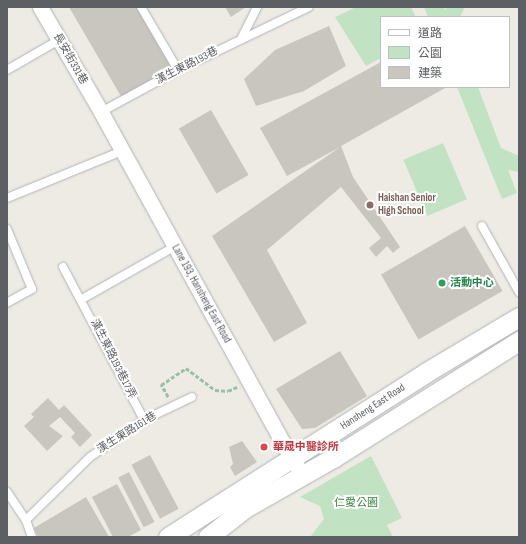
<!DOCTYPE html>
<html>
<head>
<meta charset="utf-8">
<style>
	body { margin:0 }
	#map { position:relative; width:526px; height:544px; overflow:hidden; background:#edebe4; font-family:"Sofia Sans Condensed","Noto Sans TC",sans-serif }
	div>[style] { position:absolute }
	.green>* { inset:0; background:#c2e3c3; transform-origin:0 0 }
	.building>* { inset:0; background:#c9c6c0; transform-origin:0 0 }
	.path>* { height:2.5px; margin-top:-1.25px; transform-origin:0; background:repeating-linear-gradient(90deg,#9ac1a6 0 4px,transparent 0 6px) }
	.roads { filter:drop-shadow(0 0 1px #b1b4b8) drop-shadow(0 0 1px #b1b4b8) }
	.service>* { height:8px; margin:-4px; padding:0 4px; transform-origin:4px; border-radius:4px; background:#fff }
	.minor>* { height:15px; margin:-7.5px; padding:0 7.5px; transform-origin:7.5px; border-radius:7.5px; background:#fff }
	.tertiary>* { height:19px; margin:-9.5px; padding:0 9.5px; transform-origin:9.5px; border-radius:9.5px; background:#fff }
	.dots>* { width:11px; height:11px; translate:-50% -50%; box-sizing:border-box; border:2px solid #fff; border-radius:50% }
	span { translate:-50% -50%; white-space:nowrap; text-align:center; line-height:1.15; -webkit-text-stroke:4px #fff; paint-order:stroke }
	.street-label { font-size:11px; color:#5c5f63 }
	.education-label { font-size:11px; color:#785e54; font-weight:700 }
	.left { translate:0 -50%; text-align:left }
	.leisure-label { font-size:11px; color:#27864d; font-weight:700 }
	.health-label { font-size:11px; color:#be3a42; font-weight:700 }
	.park-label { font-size:11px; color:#3c8341 }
	.frame { position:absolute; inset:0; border:8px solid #5c5f63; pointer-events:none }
	.legend { position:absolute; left:380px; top:16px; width:130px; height:72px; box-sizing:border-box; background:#fff; border:1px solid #bebfc1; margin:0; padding:5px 7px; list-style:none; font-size:12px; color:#5c5f63 }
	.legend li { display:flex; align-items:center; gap:8px; height:20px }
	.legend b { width:20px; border:1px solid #bebfc1 }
</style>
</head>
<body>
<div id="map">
	<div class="green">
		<i style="clip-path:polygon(356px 7px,411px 7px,416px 17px,381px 17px,381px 58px,366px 66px,335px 17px)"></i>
		<i style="clip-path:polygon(424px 7px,444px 7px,445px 10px,447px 7px,465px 7px,460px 17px,428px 17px)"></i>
		<i style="clip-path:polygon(457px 87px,478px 87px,501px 148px,519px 156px,519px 172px,508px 170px,517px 193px,502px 199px)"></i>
		<i style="left:443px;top:143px;width:61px;height:43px;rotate:67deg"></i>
		<i style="clip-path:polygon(371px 456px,402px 518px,387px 525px,393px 537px,310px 537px,324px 519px,320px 506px,300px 497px)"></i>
	</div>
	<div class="building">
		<i style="clip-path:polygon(69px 7px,139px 7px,174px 67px,122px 98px)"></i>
		<i style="clip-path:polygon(225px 7px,246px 7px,231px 17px)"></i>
		<i style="clip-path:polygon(329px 26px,346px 66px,304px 91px,256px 106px,244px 79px,275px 50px)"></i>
		<i style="clip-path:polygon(381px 62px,381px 87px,447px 87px,341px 146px,353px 177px,400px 247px,393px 253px,387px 246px,376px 257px,369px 248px,381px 238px,341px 187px,267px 250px,307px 323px,274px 342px,212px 236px,340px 147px,287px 176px,260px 128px)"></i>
		<i style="left:211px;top:110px;width:75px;height:37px;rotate:60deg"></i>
		<i style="left:465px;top:226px;width:75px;height:97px;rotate:60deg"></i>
		<i style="clip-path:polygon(340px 351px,367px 396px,315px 428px,302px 429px,276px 389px)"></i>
		<i style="clip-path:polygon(48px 398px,59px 410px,64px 405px,92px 435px,80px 447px,71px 437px,75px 433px,60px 417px,49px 426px,63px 436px,47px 451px,24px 426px,34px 417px,31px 414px)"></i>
		<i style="clip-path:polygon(242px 441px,257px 462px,235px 476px,230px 467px,233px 464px,229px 447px)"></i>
		<i style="left:150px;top:455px;width:61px;height:21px;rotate:62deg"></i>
		<i style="left:129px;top:472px;width:56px;height:12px;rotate:63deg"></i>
		<i style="clip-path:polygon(117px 484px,141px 530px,128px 537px,113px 537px,92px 497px)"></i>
		<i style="clip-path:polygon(86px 497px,109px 537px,38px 537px,34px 528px)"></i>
	</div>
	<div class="path">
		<i style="left:168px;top:397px;width:14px;rotate:-120deg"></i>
		<i style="left:161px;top:385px;width:30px;rotate:-34deg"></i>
		<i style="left:186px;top:368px;width:36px;rotate:37deg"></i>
		<i style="left:215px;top:390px;width:13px;rotate:4deg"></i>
		<i style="left:228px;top:391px;width:10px;rotate:-24deg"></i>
	</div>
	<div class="roads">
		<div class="service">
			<i style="left:141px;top:7px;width:73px;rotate:59.6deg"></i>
			<i style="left:241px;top:39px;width:36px;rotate:-63deg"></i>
			<i style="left:7px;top:70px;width:60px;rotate:-30deg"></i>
			<i style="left:101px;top:112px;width:88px;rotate:-28.6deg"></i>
			<i style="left:178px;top:70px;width:145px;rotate:-25.7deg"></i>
			<i style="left:7px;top:198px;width:119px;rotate:-22.2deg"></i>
			<i style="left:482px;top:226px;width:76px;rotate:60.7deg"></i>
			<i style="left:7px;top:229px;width:65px;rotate:67.4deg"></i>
			<i style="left:32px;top:289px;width:29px;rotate:151deg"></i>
			<i style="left:63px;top:267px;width:173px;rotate:62.1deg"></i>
			<i style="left:82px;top:299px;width:106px;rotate:-29.5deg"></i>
			<i style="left:7px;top:492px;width:34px;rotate:56deg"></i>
			<i style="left:26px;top:520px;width:18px;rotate:71deg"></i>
			<i style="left:26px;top:520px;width:90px;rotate:-44.5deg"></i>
			<i style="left:90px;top:457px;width:65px;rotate:-34.4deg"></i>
			<i style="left:144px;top:420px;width:53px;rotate:-25.6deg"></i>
		</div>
		<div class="minor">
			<i style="left:40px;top:7px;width:121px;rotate:59.8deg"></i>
			<i style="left:101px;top:112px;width:397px;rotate:61.2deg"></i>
			<i style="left:292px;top:460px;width:18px;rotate:52deg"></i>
		</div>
		<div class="tertiary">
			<i style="left:168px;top:537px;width:305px;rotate:-32.5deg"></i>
			<i style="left:425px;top:373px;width:109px;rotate:-30.8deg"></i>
			<i style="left:208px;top:537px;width:47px;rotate:-38.1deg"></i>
			<i style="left:245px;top:508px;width:101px;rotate:-29.6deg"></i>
			<i style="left:333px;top:458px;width:220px;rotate:-32.2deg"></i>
		</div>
	</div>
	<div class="dots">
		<i style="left:370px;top:205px;background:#8d6e63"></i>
		<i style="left:442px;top:283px;background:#2e9e5b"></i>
		<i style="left:264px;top:447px;background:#e0444e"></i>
	</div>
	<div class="street-label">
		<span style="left:70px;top:59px;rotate:60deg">長安街331巷</span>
		<span style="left:187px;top:66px;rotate:-27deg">漢生東路193巷</span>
		<span style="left:201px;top:294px;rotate:61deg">Lane 193, Hansheng East Road</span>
		<span style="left:113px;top:359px;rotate:63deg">漢生東路193巷17弄</span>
		<span style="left:373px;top:407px;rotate:-33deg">Hansheng East Road</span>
		<span style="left:127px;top:433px;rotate:-32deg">漢生東路161巷</span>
	</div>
	<div class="education-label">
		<span class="left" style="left:378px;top:205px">Haishan Senior<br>High School</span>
	</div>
	<div class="leisure-label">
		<span class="left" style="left:450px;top:283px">活動中心</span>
	</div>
	<div class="health-label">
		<span class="left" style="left:273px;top:447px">華晟中醫診所</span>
	</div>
	<div class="park-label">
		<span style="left:356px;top:503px">仁愛公園</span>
	</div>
	<div class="frame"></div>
	<ul class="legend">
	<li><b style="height:5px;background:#fff"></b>道路</li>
	<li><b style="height:11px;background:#c2e3c3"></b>公園</li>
	<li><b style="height:11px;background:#c9c6c0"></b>建築</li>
	</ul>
</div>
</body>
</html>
